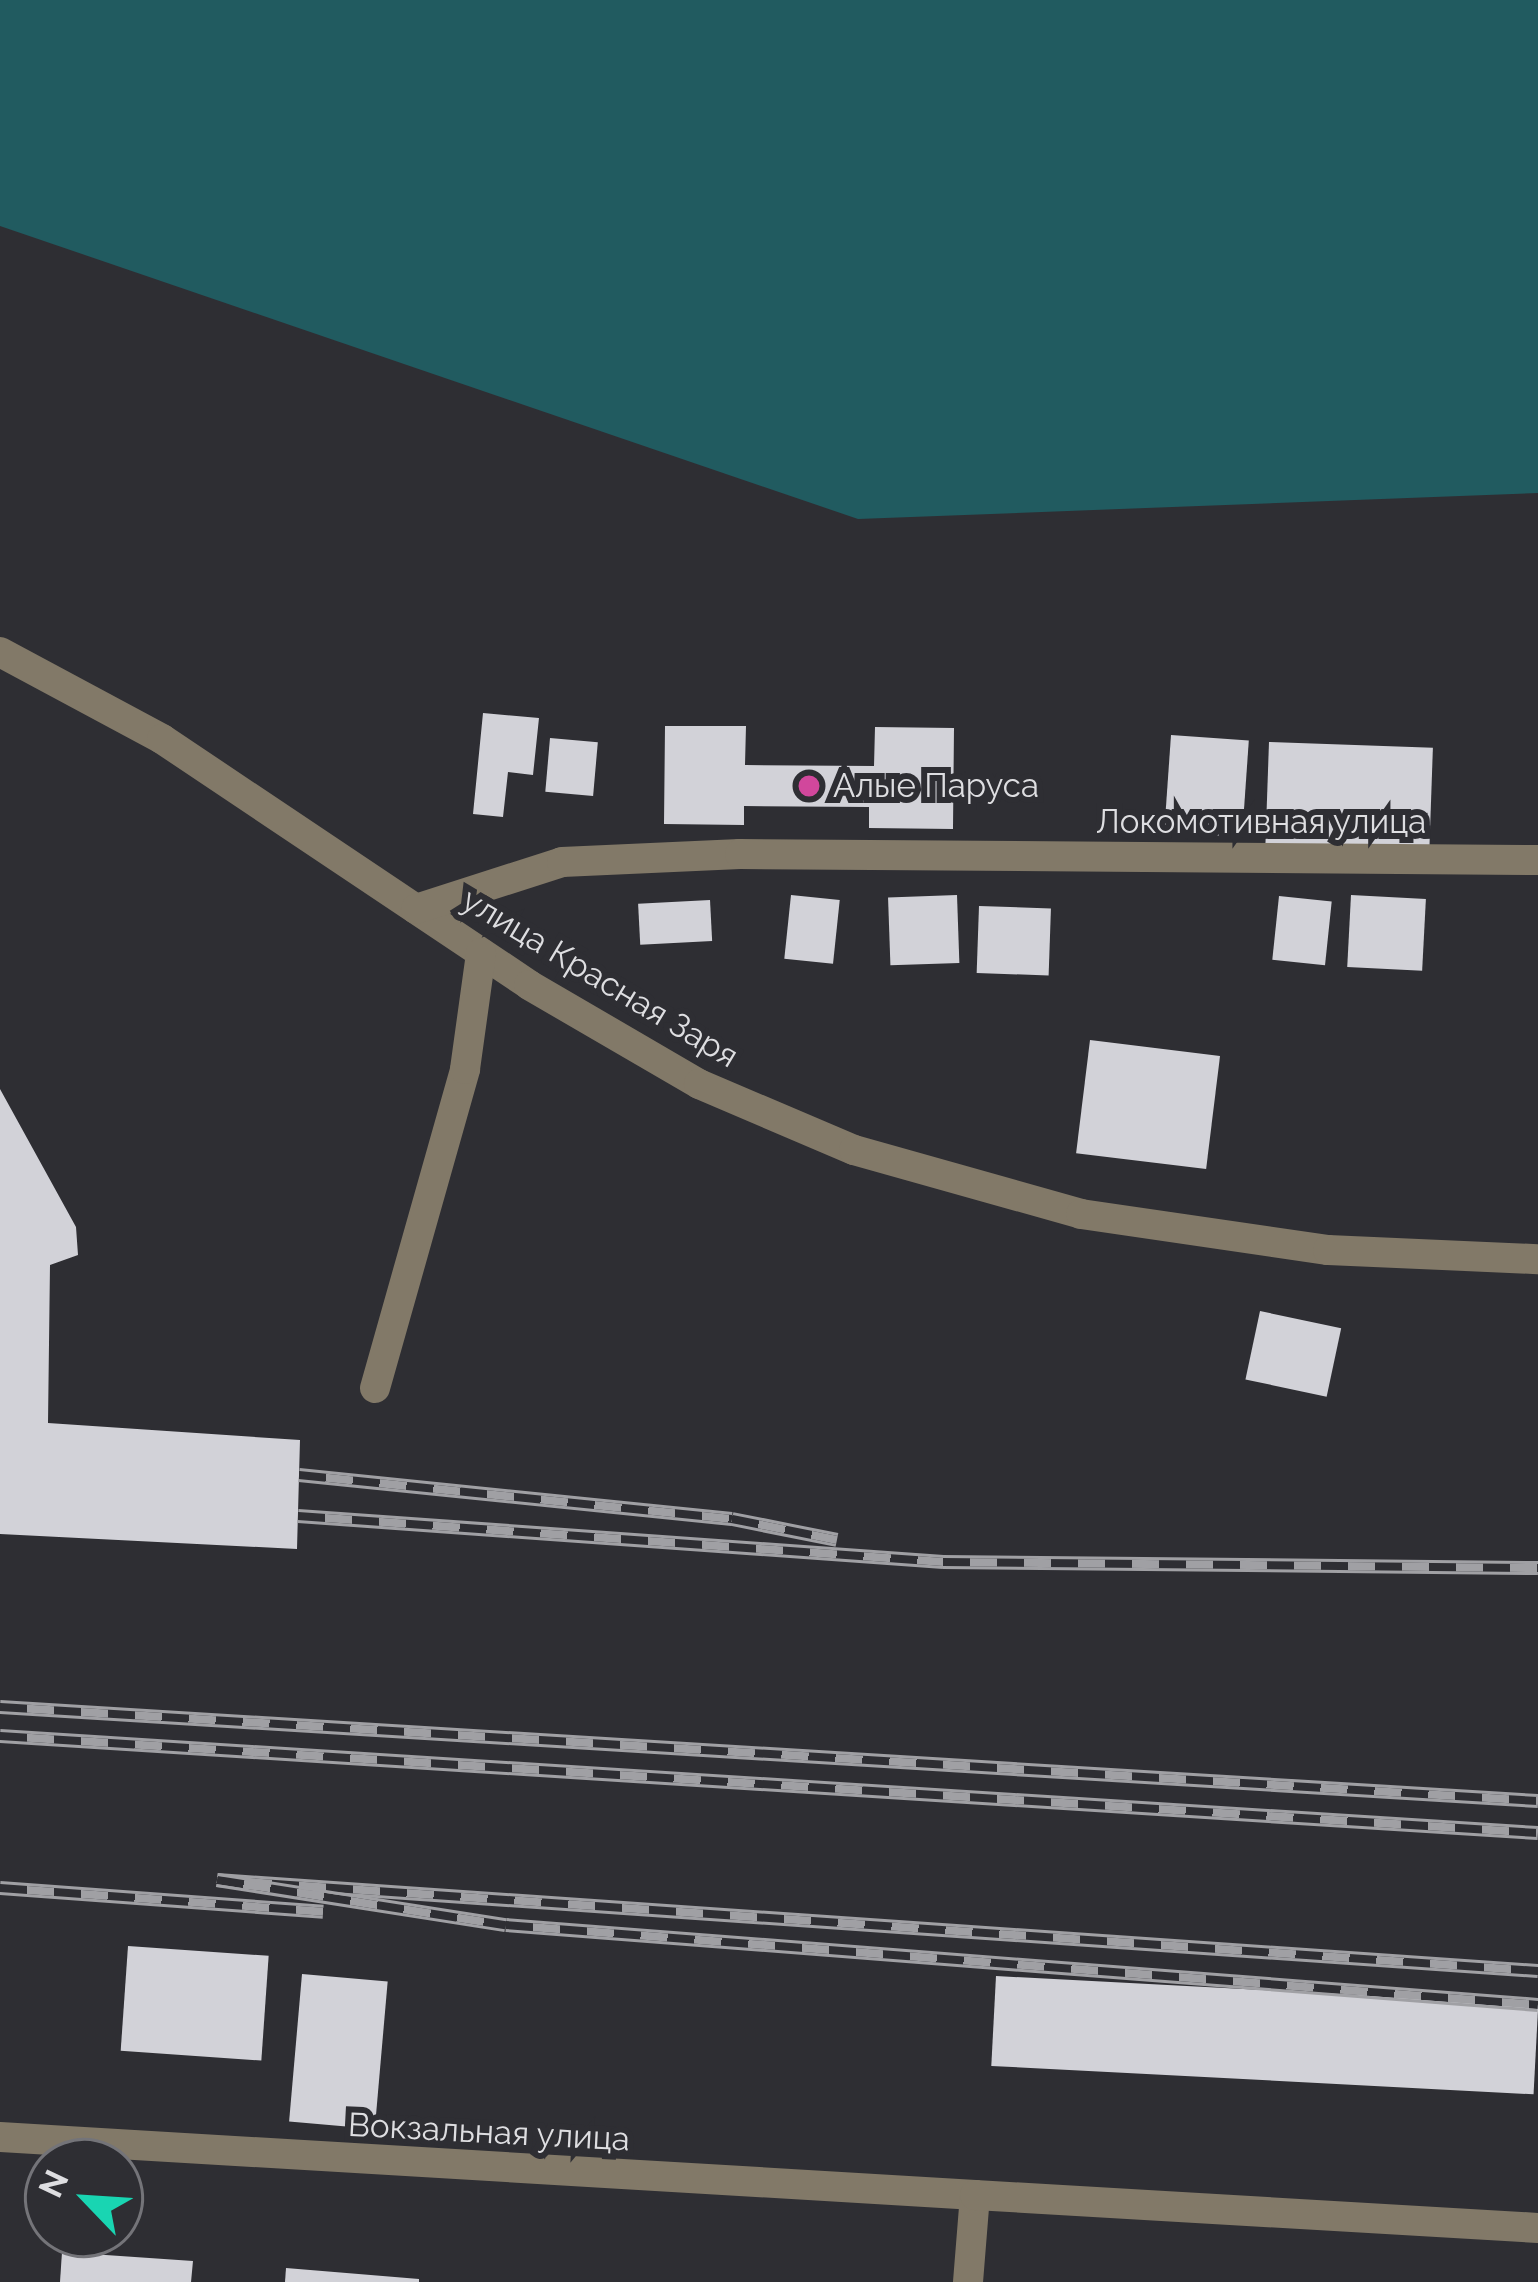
<!DOCTYPE html>
<html>
<head>
<meta charset="utf-8">
<style>
	body { margin:0 }
	#map { position:relative; width:1538px; height:2282px; overflow:hidden; background:#2e2e33; font-family:Raleway,sans-serif }
	div>[style] { position:absolute }
	.water>* { inset:0; background:#215b60 }
	.building>* { inset:0; background:#d2d2d8; transform-origin:0 0 }
	.minor>* { height:30px; margin:-15px; padding:0 15px; transform-origin:15px; border-radius:15px; background:#827968 }
	.rail>* { height:14px; margin-top:-7px; transform-origin:0; background:repeating-linear-gradient(90deg,#2e2e33 0 27px,#a0a0a4 0 54px); box-sizing:border-box; border-block:3px solid #a0a0a4 }
	.dots>* { width:33px; height:33px; translate:-50% -50%; box-sizing:border-box; border:6px solid #2e2e33; border-radius:50% }
	span { translate:-50% -50%; white-space:nowrap; text-align:center; line-height:1.15; -webkit-text-stroke:12px #2e2e33; paint-order:stroke }
	.poi-label { font-size:33px; color:#dedee1 }
	.left { translate:0 -50%; text-align:left }
	.street-label { font-size:33px; color:#dedee1 }
	.north { position:absolute; left:24px; top:2138px; width:120px; height:120px; box-sizing:border-box; background:#2e2e33; border:3px solid #747479; border-radius:50%; rotate:295deg; font-size:33px; font-weight:700; line-height:48px; text-align:center; color:#dedee1 }
	.north::after { content:''; display:block; margin:auto; width:42px; height:54px; background:#19d5b2; clip-path:polygon(50% 0,100% 100%,50% 72%,0 100%) }
</style>
</head>
<body>
<div id="map">
	<div class="water">
		<i style="clip-path:polygon(0 0,1538px 0,1538px 493px,858px 519px,0 226px)"></i>
	</div>
	<div class="building">
		<i style="clip-path:polygon(483px 713px,539px 718px,533px 775px,508px 772px,503px 817px,473px 814px)"></i>
		<i style="clip-path:polygon(665px 726px,746px 726px,745px 765px,874px 766px,875px 727px,954px 728px,953px 829px,869px 828px,869px 807px,744px 806px,744px 825px,664px 824px)"></i>
		<i style="left:1171px;top:735px;width:78px;height:97px;rotate:4deg"></i>
		<i style="left:550px;top:738px;width:48px;height:54px;rotate:5deg"></i>
		<i style="left:1269px;top:742px;width:164px;height:102px;rotate:2deg"></i>
		<i style="left:791px;top:895px;width:49px;height:64px;rotate:6deg"></i>
		<i style="left:957px;top:895px;width:68px;height:69px;rotate:88deg"></i>
		<i style="left:1351px;top:895px;width:75px;height:72px;rotate:3deg"></i>
		<i style="left:1279px;top:896px;width:53px;height:64px;rotate:6deg"></i>
		<i style="left:710px;top:900px;width:41px;height:72px;rotate:87deg"></i>
		<i style="left:979px;top:906px;width:72px;height:67px;rotate:2deg"></i>
		<i style="left:1090px;top:1040px;width:131px;height:114px;rotate:7deg"></i>
		<i style="clip-path:polygon(0 1089px,76px 1227px,78px 1255px,50px 1265px,48px 1423px,300px 1440px,297px 1549px,0 1534px)"></i>
		<i style="left:1260px;top:1311px;width:83px;height:70px;rotate:12deg"></i>
		<i style="left:128px;top:1946px;width:141px;height:105px;rotate:4deg"></i>
		<i style="left:302px;top:1974px;width:86px;height:148px;rotate:5deg"></i>
		<i style="left:996px;top:1976px;width:543px;height:90px;rotate:3deg"></i>
		<i style="clip-path:polygon(62px 2252px,193px 2261px,191px 2282px,60px 2282px)"></i>
		<i style="clip-path:polygon(286px 2268px,419px 2279px,419px 2282px,285px 2282px)"></i>
	</div>
	<div class="minor">
		<i style="left:0;top:652px;width:184px;rotate:28.2deg"></i>
		<i style="left:162px;top:739px;width:442px;rotate:33.8deg"></i>
		<i style="left:529px;top:985px;width:197px;rotate:30.2deg"></i>
		<i style="left:699px;top:1084px;width:168px;rotate:23.1deg"></i>
		<i style="left:854px;top:1150px;width:236px;rotate:15.7deg"></i>
		<i style="left:1081px;top:1214px;width:250px;rotate:8.3deg"></i>
		<i style="left:1328px;top:1250px;width:210px;rotate:2.5deg"></i>
		<i style="left:416px;top:909px;width:153px;rotate:-17.8deg"></i>
		<i style="left:562px;top:862px;width:178px;rotate:-2.6deg"></i>
		<i style="left:740px;top:854px;width:798px;rotate:0.43deg"></i>
		<i style="left:375px;top:1388px;width:331px;rotate:-74.2deg"></i>
		<i style="left:465px;top:1069px;width:117px;rotate:-82.1deg"></i>
		<i style="left:0;top:2137px;width:977px;rotate:3.4deg"></i>
		<i style="left:975px;top:2195px;width:87px;rotate:94.6deg"></i>
		<i style="left:975px;top:2195px;width:564px;rotate:3.35deg"></i>
	</div>
	<div class="rail">
		<i style="left:299px;top:1475px;width:435px;rotate:5.8deg"></i>
		<i style="left:732px;top:1519px;width:107px;rotate:11.3deg"></i>
		<i style="left:298px;top:1516px;width:647px;rotate:4.08deg"></i>
		<i style="left:943px;top:1562px;width:595px;rotate:0.58deg"></i>
		<i style="left:0;top:1707px;width:1541px;rotate:3.5deg"></i>
		<i style="left:0;top:1736px;width:1541px;rotate:3.61deg"></i>
		<i style="left:0;top:1888px;width:324px;rotate:4.2deg"></i>
		<i style="left:1538px;top:1971px;width:1324px;rotate:-176.06deg"></i>
		<i style="left:217px;top:1880px;width:292px;rotate:8.9deg"></i>
		<i style="left:506px;top:1925px;width:1035px;rotate:4.43deg"></i>
	</div>
	<div class="dots">
		<i style="left:809px;top:786px;background:#d1479c"></i>
	</div>
	<div class="poi-label">
		<span class="left" style="left:833px;top:786px">Алые Паруса</span>
	</div>
	<div class="street-label">
		<span style="left:1261px;top:822px">Локомотивная улица</span>
		<span style="left:600px;top:978px;rotate:31deg">улица Красная Заря</span>
		<span style="left:489px;top:2132px;rotate:3deg">Вокзальная улица</span>
	</div>
	<div class="north">N</div>
</div>
</body>
</html>
